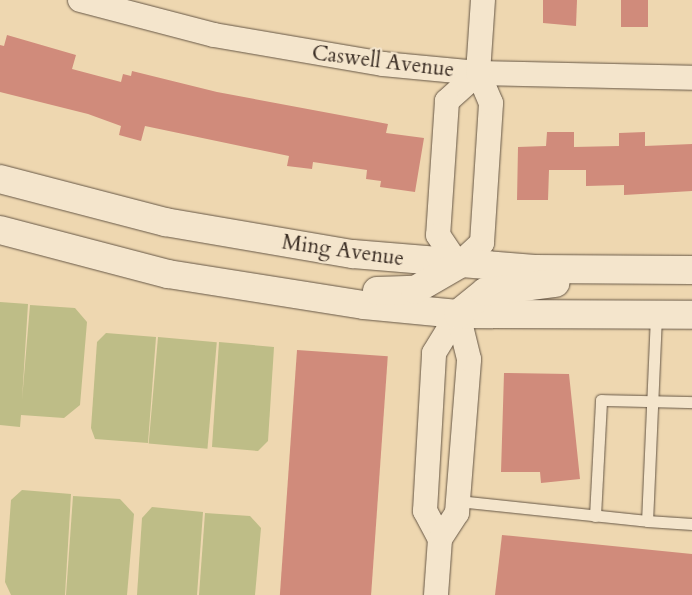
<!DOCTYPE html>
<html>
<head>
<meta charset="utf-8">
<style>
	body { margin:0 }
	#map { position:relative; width:692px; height:595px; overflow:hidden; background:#eed7b0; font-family:Cardo,serif }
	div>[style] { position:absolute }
	.green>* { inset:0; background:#bebd87; transform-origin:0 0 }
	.building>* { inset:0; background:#d08b7b; transform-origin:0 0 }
	.roads { filter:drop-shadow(0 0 1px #665746) drop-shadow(0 0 1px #665746) }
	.service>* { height:11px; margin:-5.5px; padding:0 5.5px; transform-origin:5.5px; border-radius:5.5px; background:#f4e5cc }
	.minor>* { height:24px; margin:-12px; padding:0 12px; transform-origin:12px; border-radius:12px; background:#f4e5cc }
	.secondary>* { height:28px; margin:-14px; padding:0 14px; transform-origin:14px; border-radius:14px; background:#f4e5cc }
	span { translate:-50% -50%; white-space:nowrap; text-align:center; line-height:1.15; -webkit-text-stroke:4.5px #f4e5cc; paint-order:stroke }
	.street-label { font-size:21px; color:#392c23 }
</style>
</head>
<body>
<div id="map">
	<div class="green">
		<i style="clip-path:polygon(0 302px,28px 304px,22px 400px,30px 305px,75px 308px,87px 322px,80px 405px,64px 418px,21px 415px,20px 427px,0 425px)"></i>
		<i style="clip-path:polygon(106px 333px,156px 337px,148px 443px,95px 439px,91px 428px,97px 342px)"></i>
		<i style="left:158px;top:337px;width:59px;height:107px;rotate:5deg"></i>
		<i style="clip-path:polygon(219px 342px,274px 347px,268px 441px,258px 451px,212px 447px)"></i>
		<i style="clip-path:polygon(22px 490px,71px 494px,65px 595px,11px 595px,5px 582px,11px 500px)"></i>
		<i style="clip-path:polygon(73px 496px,120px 499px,134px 514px,127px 595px,66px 595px)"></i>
		<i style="clip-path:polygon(152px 507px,203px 512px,197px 595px,137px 595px,142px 518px)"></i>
		<i style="clip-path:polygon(205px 513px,250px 516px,261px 528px,255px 595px,199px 595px)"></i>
	</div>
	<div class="building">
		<i style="clip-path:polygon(543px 0,577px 0,576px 26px,543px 23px)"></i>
		<i style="left:621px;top:0;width:27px;height:27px"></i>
		<i style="clip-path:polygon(7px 35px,76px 55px,72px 69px,121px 82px,123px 74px,131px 76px,132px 71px,217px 92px,388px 124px,386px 133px,424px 138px,415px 192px,380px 187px,381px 181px,366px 179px,367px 170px,313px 162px,312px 169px,287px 166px,289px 156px,145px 126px,141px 141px,119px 135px,121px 126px,88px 114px,0 92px,0 45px,4px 46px)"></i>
		<i style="clip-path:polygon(547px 132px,574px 132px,574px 147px,619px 146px,619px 133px,645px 132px,645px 146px,692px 144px,692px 191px,624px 195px,624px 185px,586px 186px,586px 170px,549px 170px,548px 200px,517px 200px,518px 147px,546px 146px)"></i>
		<i style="left:297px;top:350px;width:91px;height:246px;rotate:4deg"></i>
		<i style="clip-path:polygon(504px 373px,569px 374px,580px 479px,541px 483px,540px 472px,501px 472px)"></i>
		<i style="clip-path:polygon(502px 535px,692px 554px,692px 595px,495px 595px)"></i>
	</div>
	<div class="roads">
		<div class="service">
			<i style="left:656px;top:316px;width:205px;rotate:92.5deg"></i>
			<i style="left:647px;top:521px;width:45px;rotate:3.8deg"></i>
			<i style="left:458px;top:501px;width:190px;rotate:6deg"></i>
			<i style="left:595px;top:516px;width:116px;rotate:-87deg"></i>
			<i style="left:601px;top:400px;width:91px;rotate:1.3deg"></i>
		</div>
		<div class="minor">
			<i style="left:80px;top:0;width:138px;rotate:14.6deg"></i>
			<i style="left:214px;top:35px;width:171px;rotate:9.7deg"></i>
			<i style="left:383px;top:64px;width:95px;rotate:5.4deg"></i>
			<i style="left:478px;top:73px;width:214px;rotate:1.3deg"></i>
			<i style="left:478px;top:73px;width:42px;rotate:137.9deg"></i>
			<i style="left:447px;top:101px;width:134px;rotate:93.8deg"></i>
			<i style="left:438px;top:235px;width:36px;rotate:56deg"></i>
			<i style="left:458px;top:265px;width:33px;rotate:-43deg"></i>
			<i style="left:482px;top:243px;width:140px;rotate:-86.3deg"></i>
			<i style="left:491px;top:103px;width:33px;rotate:-113deg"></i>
			<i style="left:478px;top:73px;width:73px;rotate:-86.1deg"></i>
			<i style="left:440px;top:539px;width:32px;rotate:-118deg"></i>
			<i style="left:425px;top:511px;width:158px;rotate:-86.7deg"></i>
			<i style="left:434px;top:353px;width:46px;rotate:-58.4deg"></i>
			<i style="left:436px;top:595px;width:56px;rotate:-85.9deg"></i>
			<i style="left:440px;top:539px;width:31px;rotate:-57deg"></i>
			<i style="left:457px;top:513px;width:154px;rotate:-85.5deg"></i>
			<i style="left:469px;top:359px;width:46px;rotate:-103.7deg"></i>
		</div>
		<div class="secondary">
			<i style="left:0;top:179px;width:171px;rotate:14.6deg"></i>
			<i style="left:165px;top:222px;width:191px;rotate:9.7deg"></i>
			<i style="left:353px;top:254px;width:182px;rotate:4.7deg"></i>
			<i style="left:534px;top:269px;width:158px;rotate:0.4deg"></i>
			<i style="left:0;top:230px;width:174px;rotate:14.7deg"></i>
			<i style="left:168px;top:274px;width:198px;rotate:9deg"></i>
			<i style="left:364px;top:305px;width:94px;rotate:5.5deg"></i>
			<i style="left:458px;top:314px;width:234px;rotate:0.2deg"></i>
			<i style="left:377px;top:291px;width:38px;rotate:-2deg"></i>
			<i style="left:415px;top:290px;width:50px;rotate:-30.2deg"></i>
			<i style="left:458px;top:314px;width:35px;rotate:-39deg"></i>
			<i style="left:485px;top:292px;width:71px;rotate:-7.3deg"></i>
		</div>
	</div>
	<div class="street-label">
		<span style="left:383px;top:62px;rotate:7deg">Caswell Avenue</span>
		<span style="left:343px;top:251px;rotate:8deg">Ming Avenue</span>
	</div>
</div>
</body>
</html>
